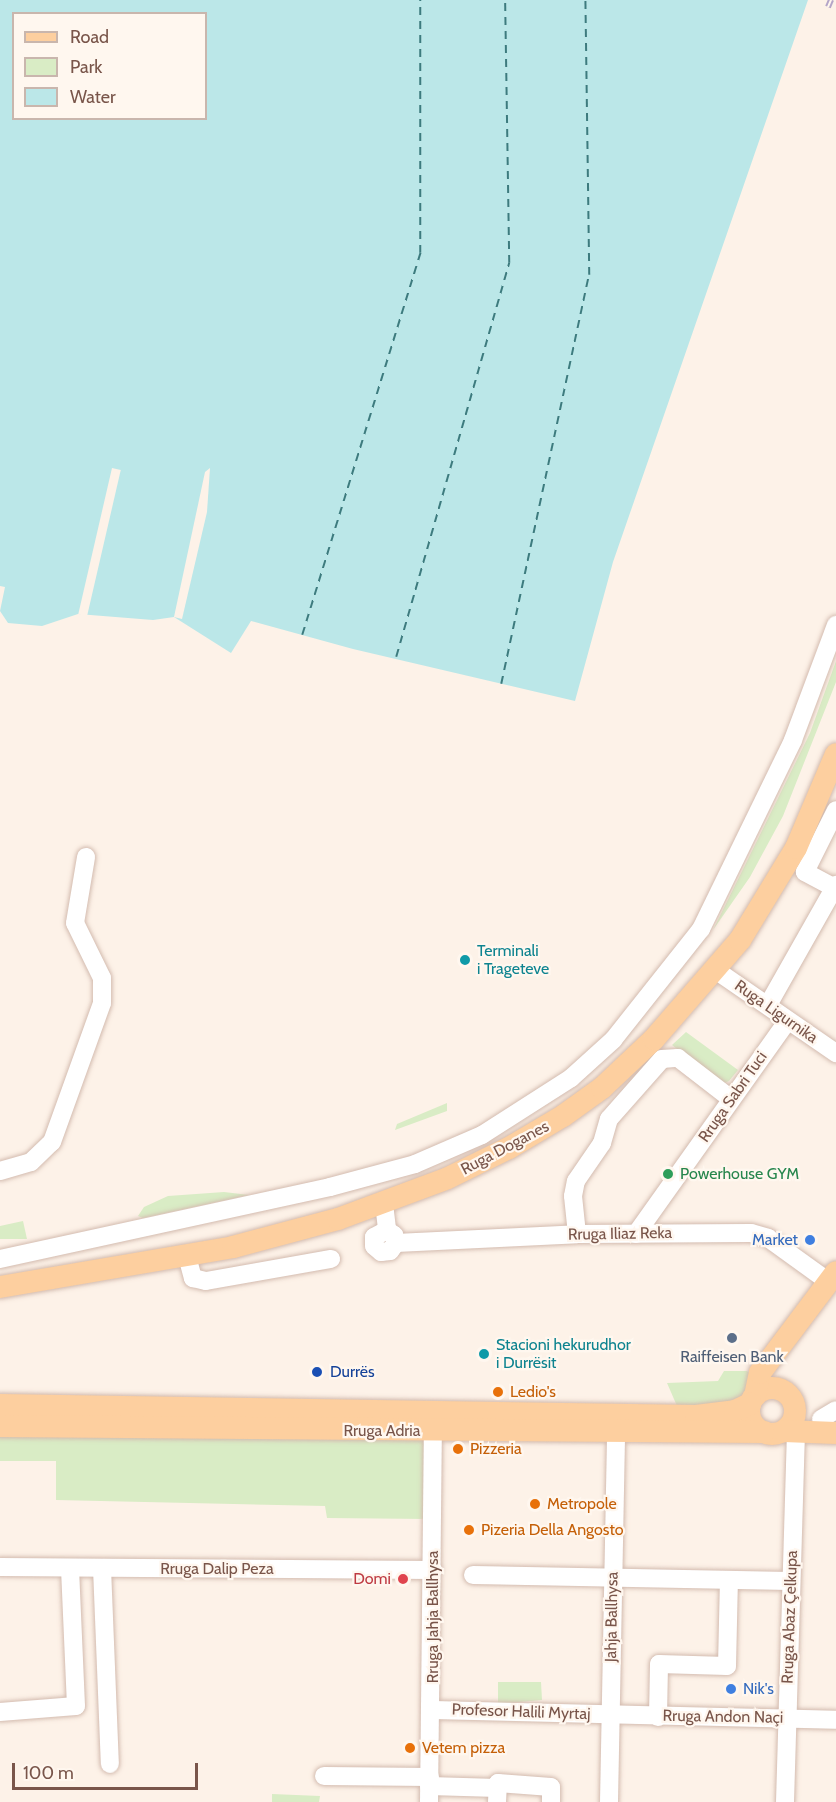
<!DOCTYPE html>
<html>
<head>
<meta charset="utf-8">
<style>
	body { margin:0 }
	#map { position:relative; width:836px; height:1802px; overflow:hidden; background:#fdf2e8; font-family:Cabin,sans-serif }
	div>[style] { position:absolute }
	.green>* { inset:0; background:#d9ecc5 }
	.water>* { inset:0; background:#bbe7e8 }
	.pier>* { inset:0; background:#fdf2e8; transform-origin:0 0 }
	.ferry>* { height:1.5px; margin-top:-0.75px; transform-origin:0; background:repeating-linear-gradient(90deg,#3d7b7e 0 8px,transparent 0 14px) }
	.roads { filter:drop-shadow(0 0 2px #d3bbaf) drop-shadow(0 0 2px #d3bbaf) }
	.minor>* { height:18px; margin:-9px; padding:0 9px; transform-origin:9px; border-radius:9px; background:#fff }
	.major>* { height:22px; margin:-11px; padding:0 11px; transform-origin:11px; border-radius:11px; background:#fdcf9f }
	.major>.ring { margin:-11px; padding:0; box-sizing:content-box; background:none; border:22px solid #fdcf9f; border-radius:50% }
	.rail>* { height:6px; margin-top:-3px; transform-origin:0; background:repeating-linear-gradient(90deg,#fff7ef 0 11px,#b4a5c8 0 22px); box-sizing:border-box; border-block:2px solid #b4a5c8 }
	.dots>* { width:16px; height:16px; translate:-50% -50%; box-sizing:border-box; border:3px solid #fff7ef; border-radius:50% }
	span { translate:-50% -50%; white-space:nowrap; text-align:center; line-height:1.15; -webkit-text-stroke:4.5px #fff7ef; paint-order:stroke }
	.culture-label { font-size:16px; color:#0d838f }
	.left { translate:0 -50%; text-align:left }
	.street-label { font-size:16px; color:#79554a }
	.leisure-label { font-size:16px; color:#27864d }
	.shop-label { font-size:16px; color:#366cbe }
	.right { translate:-100% -50%; text-align:right }
	.service-label { font-size:16px; color:#4e5e75 }
	.transit-label { font-size:16px; color:#164399 }
	.food-label { font-size:16px; color:#c56008 }
	.health-label { font-size:16px; color:#be3a42 }
	.legend { position:absolute; left:12px; top:12px; width:195px; height:108px; box-sizing:border-box; background:#fff7ef; border:2px solid #c9b6ad; margin:0; padding:8px 10px; list-style:none; font-size:18px; color:#79554a }
	.legend li { display:flex; align-items:center; gap:12px; height:30px }
	.legend b { width:30px; border:2px solid #c9b6ad }
	.scale { position:absolute; left:12px; top:1763px; width:186px; height:27px; box-sizing:border-box; border:3px solid #79554a; border-top:0; padding-left:8px; font-size:18px; line-height:21px; white-space:nowrap; color:#79554a; -webkit-text-stroke:4px #fff7ef; paint-order:stroke }
</style>
</head>
<body>
<div id="map">
	<div class="green">
		<i style="clip-path:polygon(836px 661px,836px 682px,783px 816px,750px 877px,713px 930px,810px 733px)"></i>
		<i style="clip-path:polygon(686px 1032px,738px 1070px,729px 1081px,722px 1084px,672px 1045px)"></i>
		<i style="clip-path:polygon(447px 1103px,447px 1111px,395px 1130px,397px 1124px)"></i>
		<i style="clip-path:polygon(224px 1192px,249px 1195px,143px 1218px,138px 1216px,144px 1207px,168px 1196px)"></i>
		<i style="clip-path:polygon(23px 1221px,27px 1239px,0 1239px,0 1226px)"></i>
		<i style="clip-path:polygon(724px 1371px,747px 1371px,754px 1377px,748px 1396px,736px 1406px,677px 1406px,667px 1383px,718px 1381px)"></i>
		<i style="clip-path:polygon(0 1427px,427px 1436px,428px 1519px,327px 1518px,325px 1506px,56px 1500px,56px 1461px,0 1461px)"></i>
		<i style="clip-path:polygon(498px 1682px,541px 1682px,542px 1700px,498px 1704px)"></i>
		<i style="clip-path:polygon(272px 1794px,320px 1796px,319px 1802px,272px 1802px)"></i>
	</div>
	<div class="water">
		<i style="clip-path:polygon(evenodd,0 0,808px 0,613px 562px,575px 701px,353px 649px,251px 621px,231px 653px,174px 617px,153px 620px,78px 614px,42px 626px,8px 623px,0 611px,5px 587px,0 586px,0 0,14px 14px,206px 14px,206px 118px,14px 118px,14px 14px)"></i>
	</div>
	<div class="pier">
		<i style="left:112px;top:468px;width:9px;height:150px;rotate:13deg"></i>
		<i style="clip-path:polygon(210px 468px,207px 512px,182px 619px,174px 617px,205px 472px)"></i>
	</div>
	<div class="ferry">
		<i style="left:302px;top:635px;width:400px;rotate:-72.8deg"></i>
		<i style="left:420px;top:253px;width:253px;rotate:-90deg"></i>
		<i style="left:396px;top:657px;width:410px;rotate:-74deg"></i>
		<i style="left:509px;top:263px;width:263px;rotate:-90.9deg"></i>
		<i style="left:501px;top:684px;width:418px;rotate:-77.9deg"></i>
		<i style="left:589px;top:275px;width:275px;rotate:-90.8deg"></i>
	</div>
	<div class="roads">
		<div class="minor">
			<i style="left:833px;top:887px;width:32px;rotate:-152deg"></i>
			<i style="left:805px;top:872px;width:69px;rotate:-63.4deg"></i>
			<i style="left:717px;top:971px;width:145px;rotate:34.6deg"></i>
			<i style="left:768px;top:1005px;width:138px;rotate:-60.5deg"></i>
			<i style="left:0;top:1171px;width:32px;rotate:-16deg"></i>
			<i style="left:31px;top:1162px;width:29px;rotate:-44deg"></i>
			<i style="left:52px;top:1142px;width:148px;rotate:-70.2deg"></i>
			<i style="left:102px;top:1003px;width:25px;rotate:-90deg"></i>
			<i style="left:102px;top:978px;width:61px;rotate:-116.1deg"></i>
			<i style="left:75px;top:923px;width:67px;rotate:-80.5deg"></i>
			<i style="left:384px;top:1204px;width:26px;rotate:83deg"></i>
			<i style="left:387px;top:1230px;width:9px;rotate:36deg"></i>
			<i style="left:394px;top:1235px;width:8px;rotate:76deg"></i>
			<i style="left:396px;top:1243px;width:10px;rotate:127deg"></i>
			<i style="left:390px;top:1251px;width:9px;rotate:174deg"></i>
			<i style="left:381px;top:1252px;width:9px;rotate:-139deg"></i>
			<i style="left:374px;top:1246px;width:9px;rotate:-90deg"></i>
			<i style="left:374px;top:1237px;width:15px;rotate:-28deg"></i>
			<i style="left:577px;top:1234px;width:38px;rotate:-96deg"></i>
			<i style="left:573px;top:1196px;width:15px;rotate:-79deg"></i>
			<i style="left:576px;top:1181px;width:46px;rotate:-55.6deg"></i>
			<i style="left:602px;top:1143px;width:25px;rotate:-74deg"></i>
			<i style="left:609px;top:1119px;width:80px;rotate:-48.5deg"></i>
			<i style="left:662px;top:1059px;width:16px;rotate:-4deg"></i>
			<i style="left:678px;top:1058px;width:67px;rotate:37.7deg"></i>
			<i style="left:636px;top:1234px;width:262px;rotate:-54.6deg"></i>
			<i style="left:396px;top:1243px;width:181px;rotate:-2.8deg"></i>
			<i style="left:577px;top:1234px;width:174px;rotate:-0.3deg"></i>
			<i style="left:751px;top:1233px;width:18px;rotate:16deg"></i>
			<i style="left:768px;top:1238px;width:75px;rotate:35.8deg"></i>
			<i style="left:187px;top:1256px;width:23px;rotate:75deg"></i>
			<i style="left:193px;top:1278px;width:13px;rotate:13deg"></i>
			<i style="left:206px;top:1281px;width:127px;rotate:-10deg"></i>
			<i style="left:0;top:1259px;width:338px;rotate:-12.3deg"></i>
			<i style="left:330px;top:1187px;width:88px;rotate:-15.1deg"></i>
			<i style="left:415px;top:1164px;width:73px;rotate:-23.4deg"></i>
			<i style="left:482px;top:1135px;width:106px;rotate:-32.6deg"></i>
			<i style="left:571px;top:1078px;width:57px;rotate:-42.1deg"></i>
			<i style="left:613px;top:1040px;width:142px;rotate:-51.6deg"></i>
			<i style="left:701px;top:929px;width:210px;rotate:-64deg"></i>
			<i style="left:793px;top:740px;width:123px;rotate:-69.5deg"></i>
			<i style="left:821px;top:1419px;width:17px;rotate:-31deg"></i>
			<i style="left:0;top:1567px;width:433px;rotate:0.4deg"></i>
			<i style="left:102px;top:1568px;width:196px;rotate:87.7deg"></i>
			<i style="left:473px;top:1575px;width:317px;rotate:1.1deg"></i>
			<i style="left:432px;top:1710px;width:404px;rotate:1.4deg"></i>
			<i style="left:0;top:1712px;width:76px;rotate:-4.5deg"></i>
			<i style="left:76px;top:1706px;width:138px;rotate:-92.5deg"></i>
			<i style="left:658px;top:1717px;width:53px;rotate:-88.9deg"></i>
			<i style="left:659px;top:1664px;width:68px;rotate:1.7deg"></i>
			<i style="left:727px;top:1666px;width:86px;rotate:-88.7deg"></i>
			<i style="left:324px;top:1776px;width:106px;rotate:0.5deg"></i>
			<i style="left:429px;top:1786px;width:69px;rotate:1.7deg"></i>
			<i style="left:429px;top:1802px;width:371px;rotate:-89.4deg"></i>
			<i style="left:497px;top:1802px;width:19px;rotate:-87deg"></i>
			<i style="left:498px;top:1783px;width:53px;rotate:4.3deg"></i>
			<i style="left:551px;top:1787px;width:15px;rotate:90deg"></i>
			<i style="left:609px;top:1802px;width:370px;rotate:-88.9deg"></i>
			<i style="left:785px;top:1802px;width:370px;rotate:-88.3deg"></i>
		</div>
		<div class="major">
			<i style="left:0;top:1287px;width:236px;rotate:-9.7deg"></i>
			<i style="left:233px;top:1247px;width:109px;rotate:-14.9deg"></i>
			<i style="left:338px;top:1219px;width:117px;rotate:-20.4deg"></i>
			<i style="left:448px;top:1178px;width:68px;rotate:-26.2deg"></i>
			<i style="left:509px;top:1148px;width:63px;rotate:-30.7deg"></i>
			<i style="left:563px;top:1116px;width:48px;rotate:-35.7deg"></i>
			<i style="left:602px;top:1088px;width:71px;rotate:-43.3deg"></i>
			<i style="left:654px;top:1039px;width:131px;rotate:-49deg"></i>
			<i style="left:740px;top:940px;width:108px;rotate:-58.7deg"></i>
			<i style="left:796px;top:848px;width:102px;rotate:-66.9deg"></i>
			<i class="ring" style="left:749px;top:1388px;width:24px;height:24px"></i>
			<i style="left:755px;top:1396px;width:24px;rotate:-78deg"></i>
			<i style="left:760px;top:1373px;width:126px;rotate:-53deg"></i>
			<i style="left:0;top:1405px;width:696px;rotate:0.91deg"></i>
			<i style="left:696px;top:1416px;width:39px;rotate:-7deg"></i>
			<i style="left:735px;top:1411px;width:17px;rotate:-25deg"></i>
			<i style="left:0;top:1426px;width:764px;rotate:0.45deg"></i>
			<i style="left:784px;top:1431px;width:52px;rotate:2.2deg"></i>
		</div>
	</div>
	<div class="rail">
		<i style="left:828px;top:7px;width:8px;rotate:-67deg"></i>
	</div>
	<div class="dots">
		<i style="left:465px;top:960px;background:#0f9aa8"></i>
		<i style="left:668px;top:1174px;background:#2e9e5b"></i>
		<i style="left:810px;top:1240px;background:#3f7fe0"></i>
		<i style="left:732px;top:1338px;background:#5c6f8a"></i>
		<i style="left:484px;top:1354px;background:#0f9aa8"></i>
		<i style="left:317px;top:1372px;background:#1a4fb4"></i>
		<i style="left:498px;top:1392px;background:#e8710a"></i>
		<i style="left:458px;top:1449px;background:#e8710a"></i>
		<i style="left:535px;top:1504px;background:#e8710a"></i>
		<i style="left:469px;top:1530px;background:#e8710a"></i>
		<i style="left:403px;top:1579px;background:#e0444e"></i>
		<i style="left:731px;top:1689px;background:#3f7fe0"></i>
		<i style="left:410px;top:1748px;background:#e8710a"></i>
	</div>
	<div class="culture-label">
		<span class="left" style="left:477px;top:960px">Terminali<br>i Trageteve</span>
		<span class="left" style="left:496px;top:1354px">Stacioni hekurudhor<br>i Durrësit</span>
	</div>
	<div class="street-label">
		<span style="left:776px;top:1012px;rotate:35deg">Ruga Ligurnika</span>
		<span style="left:733px;top:1097px;rotate:-55deg">Rruga Sabri Tuci</span>
		<span style="left:505px;top:1148px;rotate:-28deg">Ruga Doganes</span>
		<span style="left:620px;top:1234px;rotate:-1deg">Rruga Iliaz Reka</span>
		<span style="left:382px;top:1431px">Rruga Adria</span>
		<span style="left:217px;top:1569px">Rruga Dalip Peza</span>
		<span style="left:433px;top:1617px;rotate:-90deg">Rruga Jahja Ballhysa</span>
		<span style="left:612px;top:1617px;rotate:-89deg">Jahja Ballhysa</span>
		<span style="left:790px;top:1617px;rotate:-88deg">Rruga Abaz Çelkupa</span>
		<span style="left:521px;top:1712px;rotate:2deg">Profesor Halili Myrtaj</span>
		<span style="left:723px;top:1717px;rotate:1deg">Rruga Andon Naçi</span>
	</div>
	<div class="leisure-label">
		<span class="left" style="left:680px;top:1174px">Powerhouse GYM</span>
	</div>
	<div class="shop-label">
		<span class="right" style="left:798px;top:1240px">Market</span>
		<span class="left" style="left:743px;top:1689px">Nik's</span>
	</div>
	<div class="service-label">
		<span style="left:732px;top:1357px">Raiffeisen Bank</span>
	</div>
	<div class="transit-label">
		<span class="left" style="left:330px;top:1372px">Durrës</span>
	</div>
	<div class="food-label">
		<span class="left" style="left:510px;top:1392px">Ledio's</span>
		<span class="left" style="left:470px;top:1449px">Pizzeria</span>
		<span class="left" style="left:547px;top:1504px">Metropole</span>
		<span class="left" style="left:481px;top:1530px">Pizeria Della Angosto</span>
		<span class="left" style="left:422px;top:1748px">Vetem pizza</span>
	</div>
	<div class="health-label">
		<span class="right" style="left:391px;top:1579px">Domi</span>
	</div>
	<ul class="legend">
	<li><b style="height:8px;background:#fdcf9f"></b>Road</li>
	<li><b style="height:16px;background:#d9ecc5"></b>Park</li>
	<li><b style="height:16px;background:#bbe7e8"></b>Water</li>
	</ul>
	<div class="scale">100 m</div>
</div>
</body>
</html>
